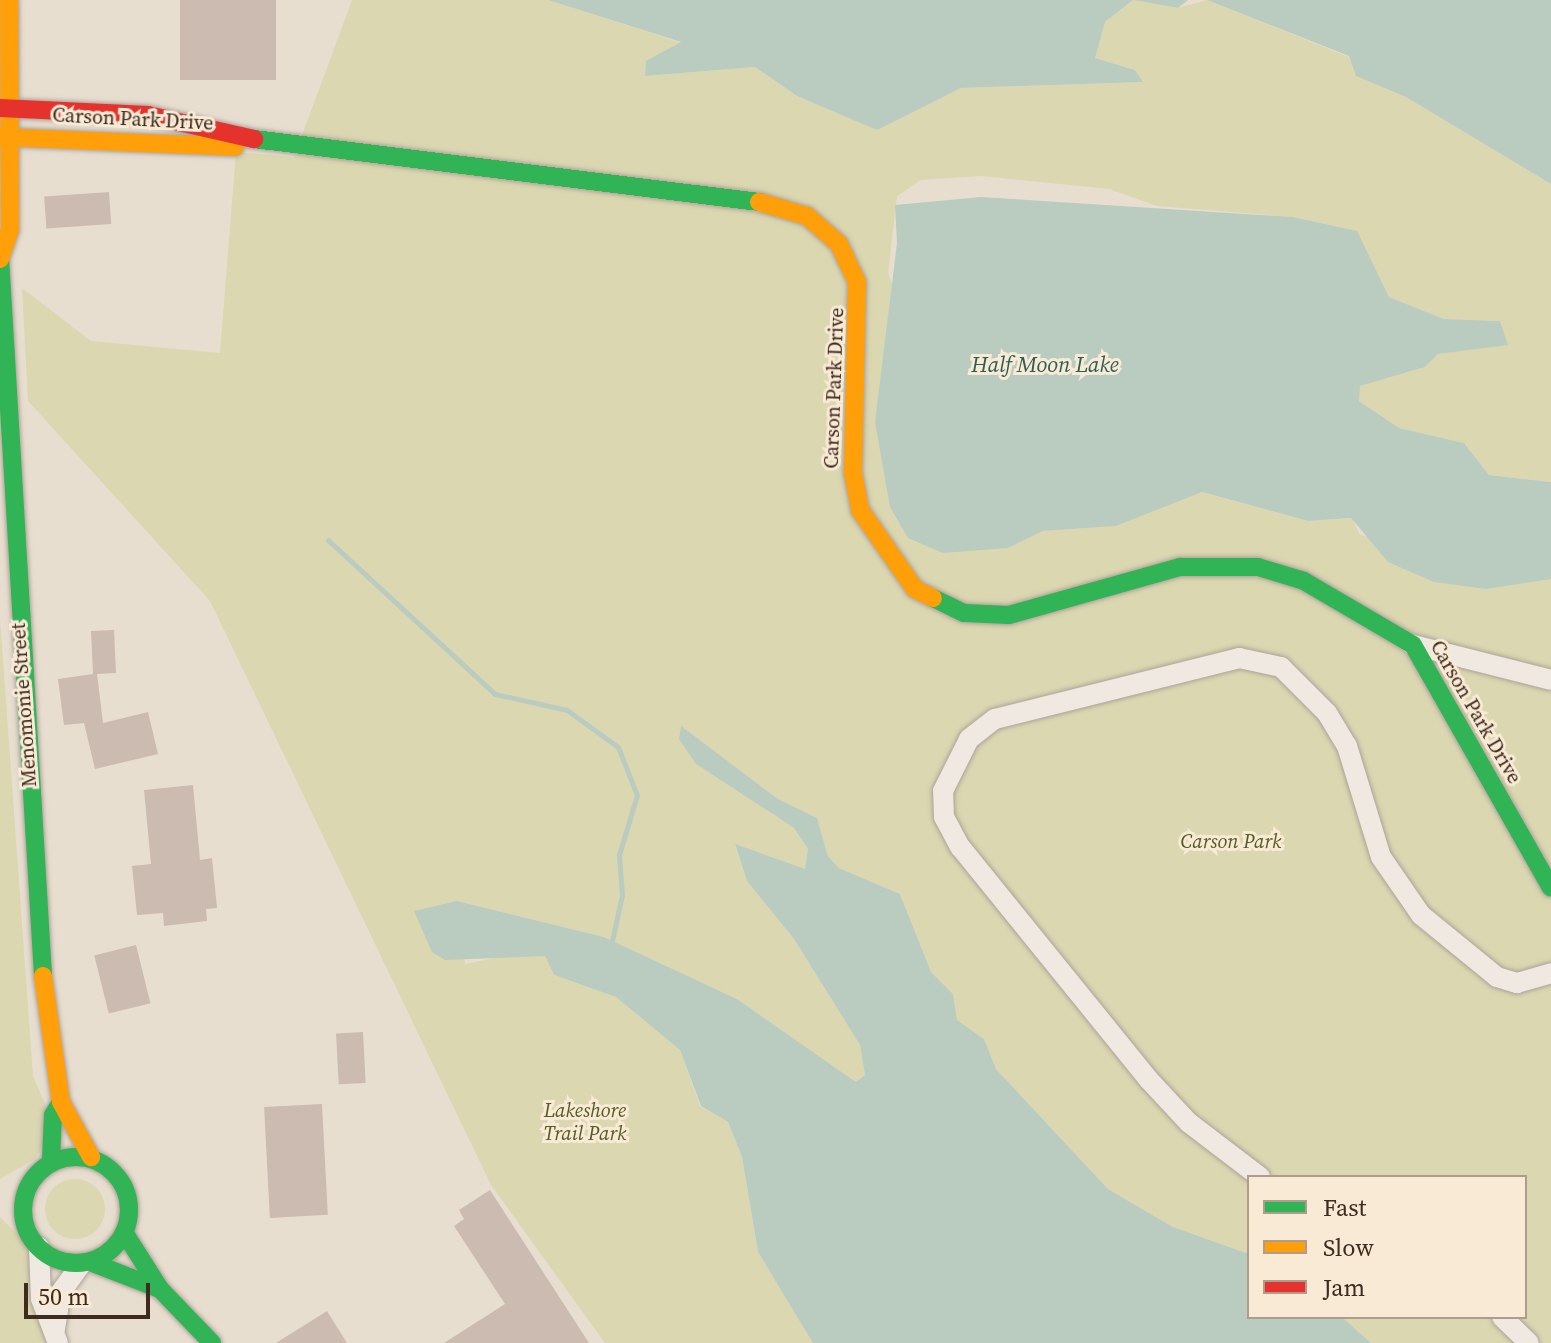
<!DOCTYPE html>
<html>
<head>
<meta charset="utf-8">
<style>
	body { margin:0 }
	#map { position:relative; width:1551px; height:1343px; overflow:hidden; background:#e8ded0; font-family:"Source Serif 4",serif }
	div>[style] { position:absolute }
	.green>* { inset:0; background:#dbd7b1 }
	.round { border-radius:50% }
	.water>* { inset:0; background:#baccc0 }
	.stream>* { height:5px; margin:-2.5px; padding:0 2.5px; transform-origin:2.5px; border-radius:2.5px; background:#baccc0 }
	.building>* { inset:0; background:#ccbbb0; transform-origin:0 0 }
	.roads { filter:drop-shadow(0 0 2px #ada398) drop-shadow(0 0 2px #ada398) }
	.street>* { height:20px; margin:-10px; padding:0 10px; transform-origin:10px; border-radius:10px; background:#efe9e1 }
	.fast>* { height:18px; margin:-9px; padding:0 9px; transform-origin:9px; border-radius:9px; background:#30b455 }
	.fast>.ring { margin:-9px; padding:0; box-sizing:content-box; background:none; border:18px solid #30b455; border-radius:50% }
	.slow>* { height:18px; margin:-9px; padding:0 9px; transform-origin:9px; border-radius:9px; background:#ff9f0a }
	.jam>* { height:18px; margin:-9px; padding:0 9px; transform-origin:9px; border-radius:9px; background:#e5322d }
	span { translate:-50% -50%; white-space:nowrap; text-align:center; line-height:1.15; -webkit-text-stroke:6px #f8ead5; paint-order:stroke }
	.street-label { font-size:20px; color:#3e2a1e }
	.park-label { font-size:20px; color:#545c23; font-style:italic }
	.water-label { font-size:22px; color:#2c5f56; font-style:italic }
	.legend { position:absolute; left:1247px; top:1175px; width:280px; height:144px; box-sizing:border-box; background:#f8ead5; border:2px solid #ae9d8c; margin:0; padding:10px 14px; list-style:none; font-size:24px; color:#3e2a1e }
	.legend li { display:flex; align-items:center; gap:16px; height:40px }
	.legend b { width:40px; border:2px solid #ae9d8c }
	.scale { position:absolute; left:24px; top:1283px; width:126px; height:36px; box-sizing:border-box; border:4px solid #3e2a1e; border-top:0; padding-left:10px; font-size:24px; line-height:28px; white-space:nowrap; color:#3e2a1e; -webkit-text-stroke:6px #f8ead5; paint-order:stroke }
</style>
</head>
<body>
<div id="map">
	<div class="green">
		<i style="clip-path:polygon(352px 0,548px 0,682px 43px,646px 61px,645px 76px,755px 67px,797px 96px,877px 129px,961px 88px,1142px 82px,1135px 70px,1094px 58px,1105px 22px,1133px 0,1178px 8px,1207px 0,1349px 57px,1357px 76px,1406px 97px,1551px 184px,1551px 482px,1489px 475px,1464px 443px,1399px 428px,1359px 401px,1359px 386px,1425px 367px,1438px 354px,1507px 344px,1500px 321px,1444px 319px,1389px 297px,1356px 231px,1293px 217px,1157px 206px,1109px 189px,982px 176px,921px 180px,897px 196px,888px 274px,1008px 548px,1043px 531px,1116px 526px,1201px 492px,1308px 521px,1352px 518px,1360px 535px,1551px 579px,1551px 1343px,1371px 1343px,1342px 1317px,1525px 1317px,1525px 1177px,1249px 1177px,1249px 1254px,1173px 1227px,1108px 1189px,996px 1069px,984px 1039px,957px 1020px,953px 994px,931px 972px,900px 894px,839px 868px,828px 856px,817px 818px,778px 799px,681px 727px,696px 764px,794px 828px,808px 849px,805px 870px,735px 845px,747px 881px,794px 939px,860px 1045px,865px 1075px,856px 1082px,737px 999px,604px 937px,457px 901px,465px 964px,528px 951px,545px 956px,554px 975px,616px 997px,680px 1050px,700px 1106px,728px 1122px,742px 1157px,758px 1253px,818px 1343px,605px 1343px,491px 1185px,210px 601px,28px 401px,22px 288px,91px 341px,220px 353px,236px 152px,294px 157px)"></i>
		<i style="clip-path:polygon(0 618px,33px 1076px,45px 1104px,44px 1144px,35px 1159px,0 1179px)"></i>
		<i class="round" style="left:45px;top:1179px;width:60px;height:60px"></i>
		<i style="clip-path:polygon(0 1217px,29px 1246px,46px 1343px,0 1343px)"></i>
	</div>
	<div class="water">
		<i style="clip-path:polygon(548px 0,1188px 0,1178px 8px,1133px 0,1105px 22px,1095px 58px,1135px 70px,1143px 82px,961px 88px,877px 130px,797px 96px,755px 67px,645px 76px,646px 61px,681px 42px)"></i>
		<i style="clip-path:polygon(1207px 0,1551px 0,1551px 184px,1406px 97px,1356px 76px,1349px 56px)"></i>
		<i style="clip-path:polygon(981px 197px,1293px 217px,1357px 231px,1389px 297px,1444px 319px,1500px 321px,1508px 345px,1438px 354px,1425px 367px,1360px 386px,1359px 401px,1399px 428px,1464px 443px,1489px 475px,1551px 482px,1551px 579px,1486px 589px,1434px 582px,1388px 562px,1351px 518px,1308px 521px,1202px 492px,1116px 526px,1043px 531px,1008px 548px,943px 553px,908px 538px,890px 507px,875px 422px,897px 243px,895px 205px)"></i>
		<i style="clip-path:polygon(681px 726px,778px 799px,817px 818px,828px 856px,839px 868px,900px 894px,931px 972px,953px 994px,957px 1020px,984px 1039px,996px 1069px,1108px 1189px,1173px 1227px,1249px 1254px,1249px 1317px,1342px 1317px,1371px 1343px,813px 1343px,758px 1252px,742px 1157px,728px 1122px,701px 1106px,680px 1050px,616px 997px,554px 975px,545px 956px,445px 960px,432px 952px,414px 911px,457px 901px,604px 937px,737px 999px,856px 1082px,865px 1075px,860px 1045px,794px 939px,747px 881px,735px 844px,805px 869px,808px 849px,794px 828px,696px 764px,679px 739px)"></i>
	</div>
	<div class="stream">
		<i style="left:328px;top:540px;width:227px;rotate:42.7deg"></i>
		<i style="left:495px;top:694px;width:74px;rotate:12.5deg"></i>
		<i style="left:567px;top:710px;width:63px;rotate:36deg"></i>
		<i style="left:618px;top:747px;width:52px;rotate:68.4deg"></i>
		<i style="left:637px;top:795px;width:63px;rotate:106.7deg"></i>
		<i style="left:619px;top:855px;width:40px;rotate:85.7deg"></i>
		<i style="left:622px;top:895px;width:47px;rotate:102.3deg"></i>
	</div>
	<div class="building">
		<i style="left:180px;top:0;width:96px;height:80px"></i>
		<i style="left:109px;top:192px;width:32px;height:65px;rotate:86deg"></i>
		<i style="clip-path:polygon(114px 630px,116px 673px,97px 674px,103px 723px,148px 712px,158px 754px,95px 769px,84px 723px,64px 725px,58px 679px,93px 674px,91px 631px)"></i>
		<i style="clip-path:polygon(193px 785px,200px 860px,212px 858px,217px 908px,206px 909px,207px 921px,164px 926px,163px 913px,137px 915px,132px 866px,151px 864px,144px 790px)"></i>
		<i style="left:136px;top:945px;width:60px;height:43px;rotate:76deg"></i>
		<i style="left:363px;top:1032px;width:51px;height:27px;rotate:87deg"></i>
		<i style="left:322px;top:1104px;width:111px;height:58px;rotate:87deg"></i>
		<i style="clip-path:polygon(490px 1190px,589px 1343px,444px 1343px,505px 1304px,454px 1226px,464px 1219px,459px 1210px)"></i>
		<i style="clip-path:polygon(327px 1311px,347px 1343px,276px 1343px)"></i>
	</div>
	<div class="roads">
		<div class="street">
			<i style="left:1413px;top:645px;width:142px;rotate:14.2deg"></i>
			<i style="left:1260px;top:1177px;width:89px;rotate:-142.7deg"></i>
			<i style="left:1189px;top:1123px;width:59px;rotate:-132.9deg"></i>
			<i style="left:1149px;top:1080px;width:300px;rotate:-129deg"></i>
			<i style="left:960px;top:847px;width:34px;rotate:-118deg"></i>
			<i style="left:944px;top:817px;width:26px;rotate:-92deg"></i>
			<i style="left:943px;top:791px;width:58px;rotate:-63.4deg"></i>
			<i style="left:969px;top:739px;width:33px;rotate:-38deg"></i>
			<i style="left:995px;top:719px;width:252px;rotate:-14deg"></i>
			<i style="left:1239px;top:658px;width:43px;rotate:12.1deg"></i>
			<i style="left:1281px;top:667px;width:65px;rotate:45deg"></i>
			<i style="left:1327px;top:713px;width:39px;rotate:59deg"></i>
			<i style="left:1347px;top:746px;width:116px;rotate:73deg"></i>
			<i style="left:1381px;top:857px;width:70px;rotate:55.4deg"></i>
			<i style="left:1421px;top:915px;width:98px;rotate:39.2deg"></i>
			<i style="left:1497px;top:977px;width:21px;rotate:17deg"></i>
			<i style="left:1517px;top:983px;width:35px;rotate:-16deg"></i>
			<i style="left:39px;top:1247px;width:52px;rotate:87.8deg"></i>
			<i style="left:41px;top:1299px;width:47px;rotate:68.9deg"></i>
			<i style="left:1502px;top:1317px;width:37px;rotate:44deg"></i>
			<i style="left:55px;top:1329px;width:37px;rotate:-81deg"></i>
			<i style="left:61px;top:1292px;width:34px;rotate:-54deg"></i>
		</div>
		<div class="fast">
			<i style="left:254px;top:139px;width:509px;rotate:7.11deg"></i>
			<i style="left:0;top:258px;width:719px;rotate:86.57deg"></i>
			<i style="left:933px;top:598px;width:34px;rotate:26deg"></i>
			<i style="left:964px;top:613px;width:45px;rotate:2.5deg"></i>
			<i style="left:1009px;top:615px;width:178px;rotate:-15.7deg"></i>
			<i style="left:1180px;top:567px;width:78px"></i>
			<i style="left:1258px;top:567px;width:48px;rotate:16.9deg"></i>
			<i style="left:1304px;top:581px;width:126px;rotate:30.4deg"></i>
			<i style="left:1413px;top:645px;width:279px;rotate:60.4deg"></i>
			<i class="ring" style="left:23px;top:1157px;width:88px;height:88px"></i>
			<i style="left:51px;top:1160px;width:45px;rotate:-87.5deg"></i>
			<i style="left:53px;top:1115px;width:15px;rotate:-58deg"></i>
			<i style="left:124px;top:1232px;width:67px;rotate:57.7deg"></i>
			<i style="left:160px;top:1289px;width:75px;rotate:46.1deg"></i>
			<i style="left:93px;top:1263px;width:72px;rotate:21.2deg"></i>
		</div>
		<div class="slow">
			<i style="left:0;top:137px;width:235px;rotate:2.4deg"></i>
			<i style="left:759px;top:202px;width:50px;rotate:16.3deg"></i>
			<i style="left:807px;top:216px;width:43px;rotate:41.2deg"></i>
			<i style="left:839px;top:244px;width:42px;rotate:64.7deg"></i>
			<i style="left:857px;top:282px;width:191px;rotate:91.2deg"></i>
			<i style="left:853px;top:473px;width:38px;rotate:79deg"></i>
			<i style="left:860px;top:510px;width:96px;rotate:55.2deg"></i>
			<i style="left:915px;top:589px;width:20px;rotate:27deg"></i>
			<i style="left:0;top:259px;width:31px;rotate:-71deg"></i>
			<i style="left:10px;top:230px;width:230px;rotate:-90.2deg"></i>
			<i style="left:43px;top:976px;width:127px;rotate:81.9deg"></i>
			<i style="left:61px;top:1102px;width:63px;rotate:61.4deg"></i>
		</div>
		<div class="jam">
			<i style="left:0;top:108px;width:148px;rotate:2.7deg"></i>
			<i style="left:148px;top:115px;width:109px;rotate:12.8deg"></i>
		</div>
	</div>
	<div class="street-label">
		<span style="left:133px;top:119px;rotate:3deg">Carson Park Drive</span>
		<span style="left:834px;top:388px;rotate:-88deg">Carson Park Drive</span>
		<span style="left:24px;top:705px;rotate:-94deg">Menomonie Street</span>
		<span style="left:1476px;top:712px;rotate:60deg">Carson Park Drive</span>
	</div>
	<div class="park-label">
		<span style="left:1231px;top:841px">Carson Park</span>
		<span style="left:585px;top:1122px">Lakeshore<br>Trail Park</span>
	</div>
	<div class="water-label">
		<span style="left:1045px;top:365px">Half Moon Lake</span>
	</div>
	<ul class="legend">
	<li><b style="height:10px;background:#30b455"></b>Fast</li>
	<li><b style="height:10px;background:#ff9f0a"></b>Slow</li>
	<li><b style="height:10px;background:#e5322d"></b>Jam</li>
	</ul>
	<div class="scale">50 m</div>
</div>
</body>
</html>
